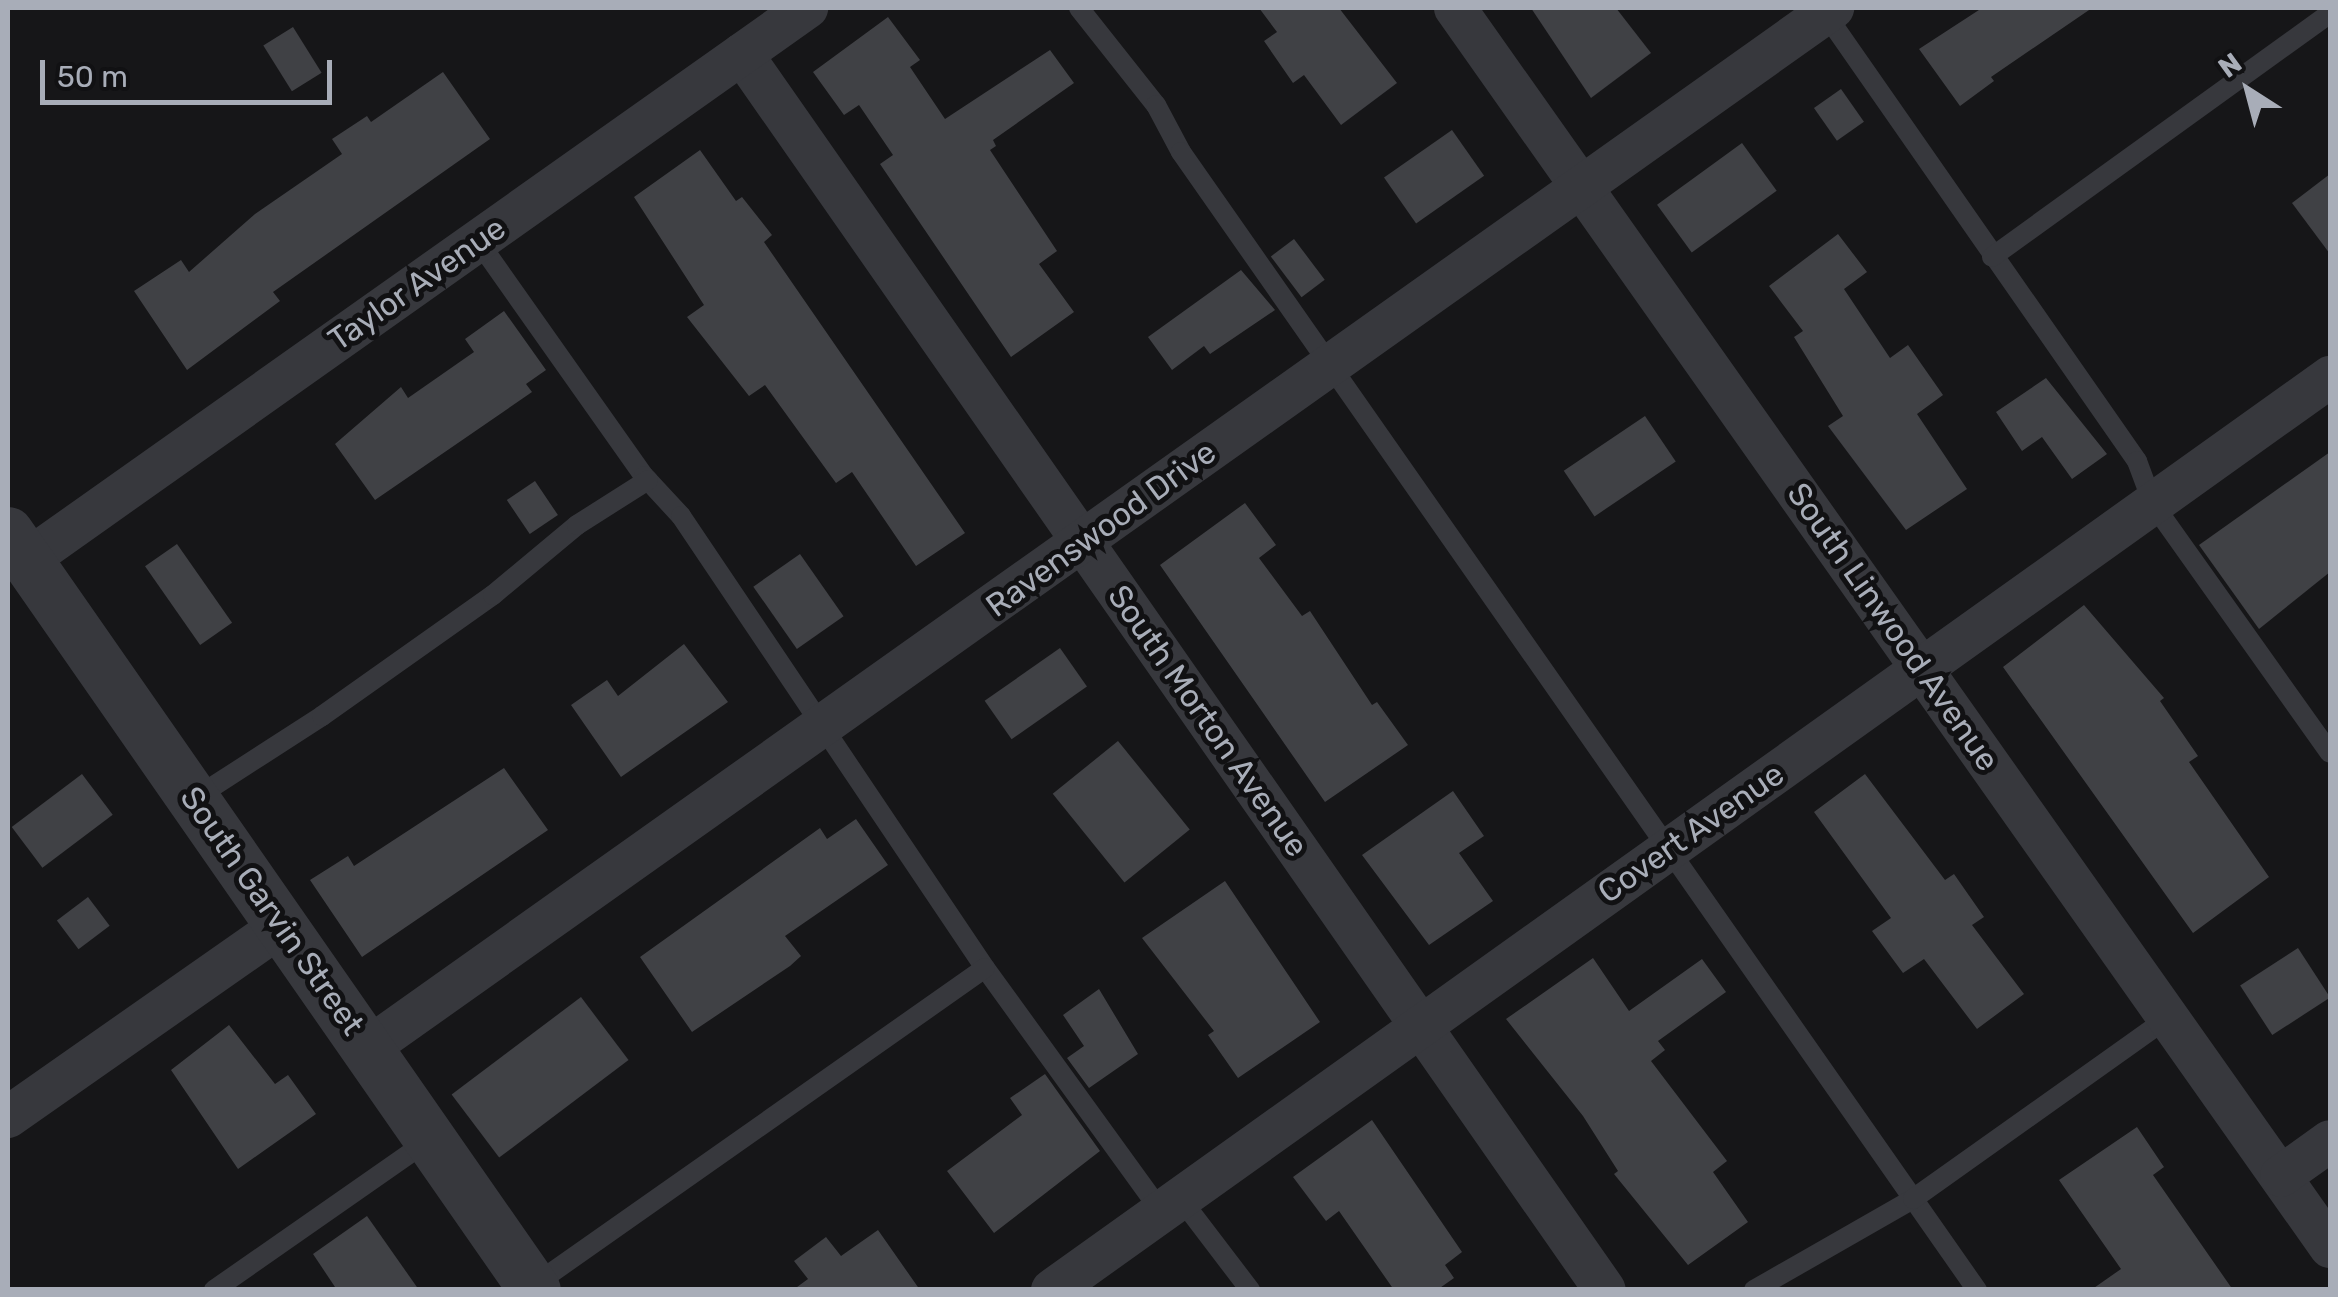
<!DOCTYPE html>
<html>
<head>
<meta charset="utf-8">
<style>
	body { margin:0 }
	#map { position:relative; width:2338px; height:1297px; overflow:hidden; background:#161618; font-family:Rubik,sans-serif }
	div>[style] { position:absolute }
	.building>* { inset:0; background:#404145; transform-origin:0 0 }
	.service>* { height:20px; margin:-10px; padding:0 10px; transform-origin:10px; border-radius:10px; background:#37383d }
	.minor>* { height:42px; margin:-21px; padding:0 21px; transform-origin:21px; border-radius:21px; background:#37383d }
	.tertiary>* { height:52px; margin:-26px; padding:0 26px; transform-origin:26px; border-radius:26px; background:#37383d }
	span { translate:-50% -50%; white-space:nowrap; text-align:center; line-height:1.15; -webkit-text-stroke:10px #111113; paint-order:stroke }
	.street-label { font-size:32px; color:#a8adb8 }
	.frame { position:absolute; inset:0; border:10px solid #a8adb8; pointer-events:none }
	.north { position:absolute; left:2198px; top:40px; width:100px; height:100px; -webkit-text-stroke:8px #111113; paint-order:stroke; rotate:324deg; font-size:28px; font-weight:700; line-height:40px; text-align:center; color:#a8adb8 }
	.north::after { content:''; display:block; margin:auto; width:35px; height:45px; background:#a8adb8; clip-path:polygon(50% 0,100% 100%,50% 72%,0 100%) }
	.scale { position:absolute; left:40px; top:60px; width:292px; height:45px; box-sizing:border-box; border:5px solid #a8adb8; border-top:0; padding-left:12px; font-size:30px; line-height:35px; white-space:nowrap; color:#a8adb8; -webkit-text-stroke:8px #111113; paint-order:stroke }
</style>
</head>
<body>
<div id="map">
	<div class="building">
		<i style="clip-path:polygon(1259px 8px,1339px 8px,1397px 83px,1341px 125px,1304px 75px,1293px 83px,1264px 41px,1277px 32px)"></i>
		<i style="clip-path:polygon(1531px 8px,1616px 8px,1651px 53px,1591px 98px)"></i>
		<i style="clip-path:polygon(1982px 8px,2092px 8px,1991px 77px,1994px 81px,1960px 106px,1919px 49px)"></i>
		<i style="clip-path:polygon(888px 17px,920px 60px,910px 67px,945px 119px,1050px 50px,1074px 83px,993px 140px,996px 146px,990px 150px,1057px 251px,1039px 264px,1074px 312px,1011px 357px,880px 164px,893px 155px,859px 105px,844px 115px,813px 72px)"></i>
		<i style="left:293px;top:27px;width:54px;height:35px;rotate:58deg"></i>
		<i style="clip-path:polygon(443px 72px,490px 139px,273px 292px,280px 301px,187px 370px,134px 291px,181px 260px,189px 272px,255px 214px,342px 154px,332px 139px,367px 116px,371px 122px)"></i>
		<i style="left:1841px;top:89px;width:40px;height:33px;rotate:55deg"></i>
		<i style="left:1452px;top:130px;width:56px;height:83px;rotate:55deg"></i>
		<i style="left:1742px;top:143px;width:59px;height:105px;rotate:54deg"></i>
		<i style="clip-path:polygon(700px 150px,736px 201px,742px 197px,772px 235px,764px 242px,965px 533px,916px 566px,852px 472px,836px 483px,765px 385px,749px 396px,687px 317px,704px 305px,634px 197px)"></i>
		<i style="clip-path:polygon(2330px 174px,2330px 254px,2292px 203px)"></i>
		<i style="clip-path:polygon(1838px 234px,1867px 272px,1844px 289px,1890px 358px,1908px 345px,1943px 395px,1917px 414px,1967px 489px,1906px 530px,1828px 426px,1843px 416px,1794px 337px,1803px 331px,1769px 286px)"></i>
		<i style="left:1294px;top:239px;width:51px;height:29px;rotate:53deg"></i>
		<i style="clip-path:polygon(1241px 270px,1275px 310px,1210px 354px,1204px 346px,1172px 370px,1148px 337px)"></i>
		<i style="clip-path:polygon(504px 311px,546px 370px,526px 384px,532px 392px,375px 500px,335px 444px,401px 387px,408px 398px,474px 352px,465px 339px)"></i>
		<i style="clip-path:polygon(2046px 378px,2107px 454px,2072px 479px,2042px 437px,2022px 451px,1996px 412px)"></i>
		<i style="left:1645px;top:416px;width:55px;height:98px;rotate:56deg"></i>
		<i style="clip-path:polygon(2330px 452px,2330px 572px,2259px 629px,2199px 545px)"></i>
		<i style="left:535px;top:481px;width:41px;height:34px;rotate:56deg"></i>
		<i style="clip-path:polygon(1245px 503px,1276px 545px,1259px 558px,1302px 616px,1310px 611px,1372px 705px,1377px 702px,1408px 745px,1325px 802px,1160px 565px)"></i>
		<i style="left:177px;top:544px;width:96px;height:39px;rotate:55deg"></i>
		<i style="left:800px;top:554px;width:76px;height:57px;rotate:55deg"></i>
		<i style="clip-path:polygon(2084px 605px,2164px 698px,2160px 701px,2198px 756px,2189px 762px,2269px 877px,2193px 933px,2003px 667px)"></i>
		<i style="clip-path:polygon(684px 644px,728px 702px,621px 777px,571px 705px,607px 680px,618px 696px)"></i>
		<i style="left:1060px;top:648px;width:47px;height:92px;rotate:55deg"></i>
		<i style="left:1118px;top:741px;width:114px;height:84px;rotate:51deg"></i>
		<i style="clip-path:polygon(504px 768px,548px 830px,362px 957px,310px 880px,348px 856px,354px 866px)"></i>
		<i style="left:82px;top:774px;width:51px;height:88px;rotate:53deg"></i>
		<i style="clip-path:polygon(1865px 774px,1945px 880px,1954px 874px,1984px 917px,1972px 925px,2024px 994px,1977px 1029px,1924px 959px,1903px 973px,1872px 931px,1891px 918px,1814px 812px)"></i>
		<i style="clip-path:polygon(1453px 791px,1484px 836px,1459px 853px,1493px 901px,1429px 945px,1362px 855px)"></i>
		<i style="clip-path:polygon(856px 819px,888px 865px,785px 936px,801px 956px,790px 966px,692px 1032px,640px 957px,820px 828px,827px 839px)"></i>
		<i style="clip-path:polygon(1225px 881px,1320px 1022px,1238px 1078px,1208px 1035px,1214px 1031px,1142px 938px)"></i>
		<i style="left:88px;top:897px;width:36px;height:39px;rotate:53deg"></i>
		<i style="left:2298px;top:948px;width:59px;height:69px;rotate:57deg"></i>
		<i style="clip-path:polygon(1593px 958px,1629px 1011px,1702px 959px,1726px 992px,1658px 1041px,1665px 1050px,1651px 1061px,1727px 1161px,1713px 1172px,1748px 1222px,1688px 1265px,1614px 1174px,1618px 1171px,1583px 1116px,1506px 1019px)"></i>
		<i style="clip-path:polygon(1099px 989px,1138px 1054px,1089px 1088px,1067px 1058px,1084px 1046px,1063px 1015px)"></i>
		<i style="left:581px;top:997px;width:79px;height:162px;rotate:53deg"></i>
		<i style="clip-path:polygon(229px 1025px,275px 1084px,288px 1075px,316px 1114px,238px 1169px,171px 1070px)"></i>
		<i style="clip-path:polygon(1045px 1074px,1100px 1151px,994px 1233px,947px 1171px,1022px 1115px,1010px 1098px)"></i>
		<i style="clip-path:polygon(1372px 1120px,1462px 1252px,1445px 1265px,1454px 1278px,1437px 1290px,1394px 1290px,1339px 1211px,1326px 1221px,1293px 1177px)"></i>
		<i style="clip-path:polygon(2137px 1127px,2164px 1167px,2153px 1175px,2233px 1290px,2091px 1290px,2121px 1269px,2059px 1180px)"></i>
		<i style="clip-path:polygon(367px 1216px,419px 1290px,337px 1290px,313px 1254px)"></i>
		<i style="clip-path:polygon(878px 1230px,920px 1290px,793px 1290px,808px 1279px,794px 1261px,826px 1237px,841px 1256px)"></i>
	</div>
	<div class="service">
		<i style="left:1079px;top:8px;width:124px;rotate:51.6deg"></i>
		<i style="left:1156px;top:105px;width:53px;rotate:62deg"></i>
		<i style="left:1181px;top:152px;width:1389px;rotate:55.03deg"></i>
		<i style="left:1822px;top:9px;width:551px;rotate:55.13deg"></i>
		<i style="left:2137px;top:461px;width:46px;rotate:69.6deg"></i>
		<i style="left:2153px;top:504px;width:305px;rotate:54.6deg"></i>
		<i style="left:478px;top:241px;width:288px;rotate:54.8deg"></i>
		<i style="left:644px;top:476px;width:54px;rotate:47.2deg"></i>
		<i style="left:681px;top:516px;width:545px;rotate:56.08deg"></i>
		<i style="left:985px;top:968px;width:300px;rotate:54.1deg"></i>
		<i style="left:1992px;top:257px;width:417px;rotate:-35.8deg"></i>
		<i style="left:195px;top:798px;width:151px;rotate:-32.8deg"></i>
		<i style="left:322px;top:716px;width:209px;rotate:-35.3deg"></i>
		<i style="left:493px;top:595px;width:109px;rotate:-39.8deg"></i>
		<i style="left:577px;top:525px;width:84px;rotate:-32.4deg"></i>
		<i style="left:1180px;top:1198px;width:116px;rotate:52.7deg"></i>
		<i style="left:534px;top:1285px;width:551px;rotate:-35.1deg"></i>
		<i style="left:214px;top:1290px;width:262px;rotate:-34.9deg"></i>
		<i style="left:1754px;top:1290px;width:183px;rotate:-29.8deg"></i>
		<i style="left:1913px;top:1199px;width:313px;rotate:-35.4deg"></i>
	</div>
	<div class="minor">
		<i style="left:1455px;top:8px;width:1517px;rotate:54.77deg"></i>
		<i style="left:742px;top:54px;width:1507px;rotate:55.08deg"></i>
		<i style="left:27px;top:560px;width:956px;rotate:-35.29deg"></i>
		<i style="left:368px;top:1048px;width:1797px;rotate:-35.37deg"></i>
		<i style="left:8px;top:1117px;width:333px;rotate:-35deg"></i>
		<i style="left:2281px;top:1176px;width:60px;rotate:-35.5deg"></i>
		<i style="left:1052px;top:1290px;width:1571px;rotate:-35.54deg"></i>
	</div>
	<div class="tertiary">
		<i style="left:8px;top:533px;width:922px;rotate:55.16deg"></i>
	</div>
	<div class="street-label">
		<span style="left:417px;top:284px;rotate:-35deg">Taylor Avenue</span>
		<span style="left:1101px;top:529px;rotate:-36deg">Ravenswood Drive</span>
		<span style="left:1893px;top:627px;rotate:55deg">South Linwood Avenue</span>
		<span style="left:1208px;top:721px;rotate:55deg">South Morton Avenue</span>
		<span style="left:1691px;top:833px;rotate:-35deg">Covert Avenue</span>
		<span style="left:272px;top:911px;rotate:55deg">South Garvin Street</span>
	</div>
	<div class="frame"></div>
	<div class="north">N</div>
	<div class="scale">50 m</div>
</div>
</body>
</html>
